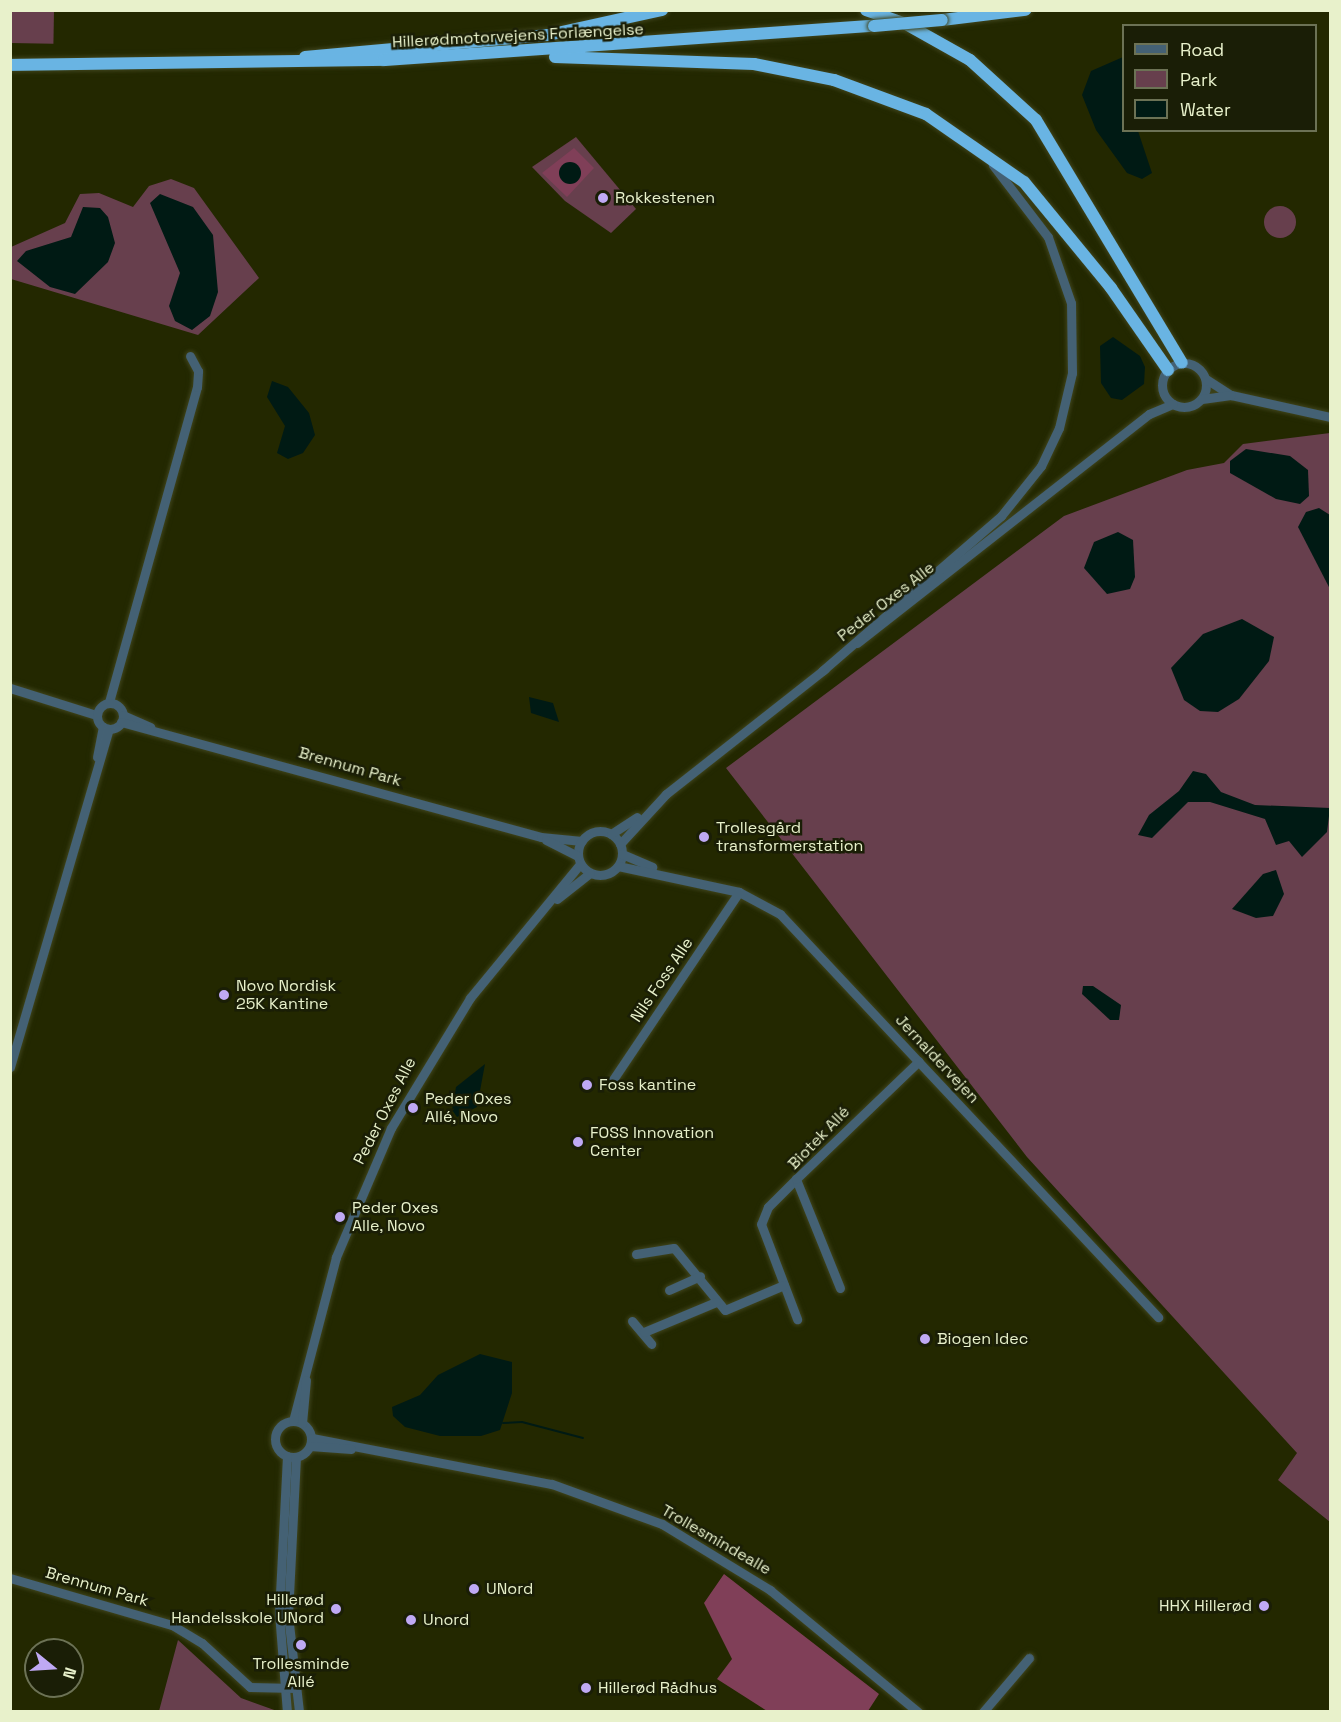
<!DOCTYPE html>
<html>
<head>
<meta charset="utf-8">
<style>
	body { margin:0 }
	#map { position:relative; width:1341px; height:1722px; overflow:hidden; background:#232800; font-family:"Space Grotesk",sans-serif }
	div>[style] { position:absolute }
	.green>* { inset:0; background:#673f4d; transform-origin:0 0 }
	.round { border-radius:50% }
	.forest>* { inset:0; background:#803f58 }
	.water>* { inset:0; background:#001a14 }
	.stream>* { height:2px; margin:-1px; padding:0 1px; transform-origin:1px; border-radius:1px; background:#001a14 }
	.roads { filter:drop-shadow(0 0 2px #3f441c) drop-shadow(0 0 2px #3f441c) }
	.minor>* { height:9px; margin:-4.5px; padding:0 4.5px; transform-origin:4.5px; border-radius:4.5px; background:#446174 }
	.minor>.ring { margin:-4.5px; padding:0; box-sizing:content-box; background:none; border:9px solid #446174; border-radius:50% }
	.highway>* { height:12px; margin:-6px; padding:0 6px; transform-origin:6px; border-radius:6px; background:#69b4e3 }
	.bridges { filter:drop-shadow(0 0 2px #3f441c) drop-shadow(0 0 2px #3f441c) }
	.highway-bridge>* { height:12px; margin:-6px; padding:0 6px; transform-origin:6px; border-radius:6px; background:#69b4e3 }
	.dots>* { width:16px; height:16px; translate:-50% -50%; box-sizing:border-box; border:3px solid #1a1e06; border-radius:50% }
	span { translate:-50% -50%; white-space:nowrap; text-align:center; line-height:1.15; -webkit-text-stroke:5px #1a1e06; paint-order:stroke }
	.street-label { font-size:16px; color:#e8f1cb }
	.poi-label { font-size:16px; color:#e8f1cb }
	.left { translate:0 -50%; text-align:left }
	.right { translate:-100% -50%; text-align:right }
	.frame { position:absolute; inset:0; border:12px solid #e8f1cb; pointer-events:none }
	.legend { position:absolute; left:1122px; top:24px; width:195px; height:108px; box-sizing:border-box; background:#1a1e06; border:2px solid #6c7255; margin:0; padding:8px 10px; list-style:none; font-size:18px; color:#e8f1cb }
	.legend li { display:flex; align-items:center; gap:12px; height:30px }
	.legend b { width:30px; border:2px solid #6c7255 }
	.north { position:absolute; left:24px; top:1638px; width:60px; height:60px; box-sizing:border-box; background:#1a1e06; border:2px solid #6c7255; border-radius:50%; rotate:108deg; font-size:16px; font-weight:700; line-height:24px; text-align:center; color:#e8f1cb }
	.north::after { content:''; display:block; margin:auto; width:21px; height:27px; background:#bfa9f4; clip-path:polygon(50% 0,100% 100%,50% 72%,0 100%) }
</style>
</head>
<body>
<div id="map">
	<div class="green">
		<i style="left:11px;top:10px;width:43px;height:33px;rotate:1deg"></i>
		<i style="clip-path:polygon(576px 137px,636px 209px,611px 233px,565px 201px,532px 167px)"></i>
		<i style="clip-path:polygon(171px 179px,194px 188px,259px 278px,198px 335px,11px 279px,11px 247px,65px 223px,80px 194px,99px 193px,133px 207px,149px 186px)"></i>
		<i class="round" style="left:1264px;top:206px;width:32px;height:32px"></i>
		<i style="clip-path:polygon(1330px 433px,1330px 1522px,1278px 1480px,1297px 1453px,1027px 1157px,726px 768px,1064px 516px,1187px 470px,1224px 463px,1243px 444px)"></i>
		<i style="clip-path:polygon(178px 1640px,241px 1698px,277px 1711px,159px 1711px)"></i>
	</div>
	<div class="forest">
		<i style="clip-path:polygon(574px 148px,594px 168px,567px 197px,542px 173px)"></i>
		<i style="clip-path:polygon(724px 1574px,879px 1694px,868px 1711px,767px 1711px,717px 1679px,732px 1659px,704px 1603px)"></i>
	</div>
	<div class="water">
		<i style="clip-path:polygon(1123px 57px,1124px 130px,1138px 131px,1152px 173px,1142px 179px,1127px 173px,1096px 130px,1082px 95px,1091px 71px)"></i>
		<i class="round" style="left:559px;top:162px;width:22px;height:22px"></i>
		<i style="clip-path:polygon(160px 194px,193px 207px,213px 235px,218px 292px,210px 316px,192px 330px,175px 321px,169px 306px,180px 273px,150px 203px)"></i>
		<i style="clip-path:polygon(83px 207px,100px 208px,108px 217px,115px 243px,108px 262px,75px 294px,50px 287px,17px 261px,26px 251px,71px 237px)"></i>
		<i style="clip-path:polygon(1113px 337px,1140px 356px,1145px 367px,1144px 384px,1122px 400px,1111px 398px,1101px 383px,1100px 346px)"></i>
		<i style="clip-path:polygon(272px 381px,288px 387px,309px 413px,315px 435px,303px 453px,288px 459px,277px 453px,285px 426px,267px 397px)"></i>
		<i style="clip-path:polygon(1246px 449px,1290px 456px,1308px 470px,1309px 496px,1300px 504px,1276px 499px,1230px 473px,1230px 461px)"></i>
		<i style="clip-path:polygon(1319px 508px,1330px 515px,1330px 589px,1298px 527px,1306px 512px)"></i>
		<i style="clip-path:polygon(1118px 532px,1133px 540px,1135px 577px,1130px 589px,1107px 594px,1084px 568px,1094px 542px)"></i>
		<i style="clip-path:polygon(1242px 619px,1274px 637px,1269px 661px,1239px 699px,1218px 712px,1200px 711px,1184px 700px,1171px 668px,1203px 634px)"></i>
		<i style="clip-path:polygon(529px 697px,553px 703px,559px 722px,531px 713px)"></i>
		<i style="clip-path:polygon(1193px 771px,1206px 774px,1221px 792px,1255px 805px,1330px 808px,1327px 832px,1302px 857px,1289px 841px,1276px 845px,1265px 819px,1210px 802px,1188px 802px,1152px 838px,1138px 835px,1149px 815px,1179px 791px)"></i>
		<i style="clip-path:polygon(1276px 870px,1284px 894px,1273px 916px,1256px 918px,1232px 909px,1263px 874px)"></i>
		<i style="clip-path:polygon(1093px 986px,1121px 1005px,1119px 1020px,1110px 1020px,1082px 994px,1083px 986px)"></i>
		<i style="clip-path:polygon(485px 1064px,477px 1107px,457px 1117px,452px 1110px,456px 1087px)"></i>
		<i style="clip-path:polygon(480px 1354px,512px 1362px,512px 1393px,500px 1430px,481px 1436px,440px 1436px,405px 1427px,393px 1416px,392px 1407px,420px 1395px,438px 1375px)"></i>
	</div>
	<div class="stream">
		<i style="left:503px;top:1423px;width:19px;rotate:-3deg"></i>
		<i style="left:522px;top:1422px;width:63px;rotate:14.7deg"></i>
	</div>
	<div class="roads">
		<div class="minor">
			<i class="ring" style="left:1162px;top:363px;width:35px;height:35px"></i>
			<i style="left:1206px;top:379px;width:30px;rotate:33deg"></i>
			<i style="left:1231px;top:395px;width:101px;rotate:12.5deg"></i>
			<i style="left:1202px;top:399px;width:29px;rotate:-8deg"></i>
			<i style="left:857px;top:643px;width:371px;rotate:-38.1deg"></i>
			<i style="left:1149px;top:414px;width:26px;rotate:-23deg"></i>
			<i style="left:822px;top:671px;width:237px;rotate:-40.9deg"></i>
			<i style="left:1001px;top:516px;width:64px;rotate:-51.3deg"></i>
			<i style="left:1041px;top:466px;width:42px;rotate:-64.7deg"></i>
			<i style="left:1059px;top:428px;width:57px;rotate:-76.7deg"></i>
			<i style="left:1072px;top:373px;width:70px;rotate:-90.8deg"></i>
			<i style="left:1071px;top:303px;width:70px;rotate:-109.2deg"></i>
			<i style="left:1048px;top:237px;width:91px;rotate:-127.4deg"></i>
			<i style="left:10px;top:688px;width:90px;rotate:17.4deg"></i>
			<i style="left:109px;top:702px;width:327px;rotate:-74.4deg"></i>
			<i style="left:197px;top:387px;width:16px;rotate:-86deg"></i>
			<i style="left:198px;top:371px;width:17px;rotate:-118deg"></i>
			<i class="ring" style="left:97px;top:703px;width:17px;height:17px"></i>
			<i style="left:123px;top:715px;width:30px;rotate:24deg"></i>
			<i style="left:121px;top:722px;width:435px;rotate:15.3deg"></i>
			<i style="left:541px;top:837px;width:41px;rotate:5.6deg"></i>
			<i style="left:97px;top:757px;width:31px;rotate:-79deg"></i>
			<i class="ring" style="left:578px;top:831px;width:35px;height:35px"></i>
			<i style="left:611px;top:834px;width:31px;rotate:-33deg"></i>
			<i style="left:546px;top:840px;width:36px;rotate:27deg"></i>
			<i style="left:620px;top:844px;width:68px;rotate:-47.4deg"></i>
			<i style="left:666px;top:794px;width:202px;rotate:-38.2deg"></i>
			<i style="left:622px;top:854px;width:33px;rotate:23deg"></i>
			<i style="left:618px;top:866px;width:124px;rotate:12.1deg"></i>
			<i style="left:739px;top:892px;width:47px;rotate:28.2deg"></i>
			<i style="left:780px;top:914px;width:553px;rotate:46.83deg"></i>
			<i style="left:557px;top:899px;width:42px;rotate:-38.2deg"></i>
			<i style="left:10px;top:1067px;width:352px;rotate:-73.7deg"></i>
			<i style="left:610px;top:1084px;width:231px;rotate:-56.1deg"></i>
			<i style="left:796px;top:1179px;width:40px;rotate:135deg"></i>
			<i style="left:768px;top:1207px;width:18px;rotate:112deg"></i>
			<i style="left:761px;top:1224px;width:102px;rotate:69.2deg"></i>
			<i style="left:636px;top:1254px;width:38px;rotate:-9deg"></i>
			<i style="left:674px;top:1248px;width:80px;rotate:50.6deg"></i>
			<i style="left:725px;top:1310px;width:64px;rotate:-23deg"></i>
			<i style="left:840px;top:1288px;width:118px;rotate:-112deg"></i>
			<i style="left:796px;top:1179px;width:170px;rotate:-43.8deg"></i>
			<i style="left:669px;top:1290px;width:34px;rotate:-24deg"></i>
			<i style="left:632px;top:1321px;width:30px;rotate:50deg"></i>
			<i style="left:644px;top:1332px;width:78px;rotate:-22.6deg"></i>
			<i class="ring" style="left:275px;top:1421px;width:27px;height:27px"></i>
			<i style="left:293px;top:1421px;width:170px;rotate:-75.3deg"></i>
			<i style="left:336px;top:1257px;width:140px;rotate:-66.9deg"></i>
			<i style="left:391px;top:1128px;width:152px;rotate:-58.7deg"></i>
			<i style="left:470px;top:998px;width:173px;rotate:-50.6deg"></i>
			<i style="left:302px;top:1423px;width:43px;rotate:-84.7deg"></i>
			<i style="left:312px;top:1438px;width:244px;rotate:10.9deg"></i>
			<i style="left:552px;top:1484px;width:117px;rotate:20deg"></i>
			<i style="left:662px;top:1524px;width:127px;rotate:31.4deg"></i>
			<i style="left:770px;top:1590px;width:192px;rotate:39.5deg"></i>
			<i style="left:310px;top:1446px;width:41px;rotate:4.2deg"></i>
			<i style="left:287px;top:1456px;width:157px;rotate:92.9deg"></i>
			<i style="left:279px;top:1613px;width:99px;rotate:85.4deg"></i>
			<i style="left:296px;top:1457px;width:158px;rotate:92.9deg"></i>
			<i style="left:288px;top:1615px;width:98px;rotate:83.5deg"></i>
			<i style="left:10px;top:1578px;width:169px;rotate:16.2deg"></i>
			<i style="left:172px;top:1625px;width:35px;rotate:31deg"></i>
			<i style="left:202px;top:1643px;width:65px;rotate:42.5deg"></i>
			<i style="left:250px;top:1687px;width:45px;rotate:1.3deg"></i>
			<i style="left:983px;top:1712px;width:71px;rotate:-49.6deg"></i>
		</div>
		<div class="highway">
			<i style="left:866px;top:10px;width:42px;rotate:19.3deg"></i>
			<i style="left:906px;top:24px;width:73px;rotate:29.4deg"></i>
			<i style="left:970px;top:60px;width:89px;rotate:42.3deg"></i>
			<i style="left:1036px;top:120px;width:283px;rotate:59deg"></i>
			<i style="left:942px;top:20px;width:84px;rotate:-6.9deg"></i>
			<i style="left:305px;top:57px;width:244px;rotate:-5.2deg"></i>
			<i style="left:548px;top:35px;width:117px;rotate:-12.4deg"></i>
			<i style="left:555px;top:57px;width:199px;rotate:2deg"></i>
			<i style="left:754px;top:64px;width:82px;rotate:11.3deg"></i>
			<i style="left:834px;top:80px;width:98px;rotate:20.3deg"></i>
			<i style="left:926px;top:114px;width:119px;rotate:34.8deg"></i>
			<i style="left:1024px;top:182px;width:137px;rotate:50.6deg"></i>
			<i style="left:1111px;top:288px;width:100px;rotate:55.2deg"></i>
			<i style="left:10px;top:65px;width:374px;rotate:-0.8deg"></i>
			<i style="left:384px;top:60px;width:491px;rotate:-4deg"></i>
		</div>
	</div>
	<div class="bridges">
		<div class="highway-bridge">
			<i style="left:874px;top:26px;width:68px;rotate:-5deg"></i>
		</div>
	</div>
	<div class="dots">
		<i style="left:603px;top:198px;background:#bfa9f4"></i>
		<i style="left:704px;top:837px;background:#bfa9f4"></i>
		<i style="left:224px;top:995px;background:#bfa9f4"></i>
		<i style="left:587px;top:1085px;background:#bfa9f4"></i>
		<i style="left:413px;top:1108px;background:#bfa9f4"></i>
		<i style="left:578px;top:1142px;background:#bfa9f4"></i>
		<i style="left:340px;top:1217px;background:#bfa9f4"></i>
		<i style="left:925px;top:1339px;background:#bfa9f4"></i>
		<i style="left:474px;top:1589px;background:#bfa9f4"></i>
		<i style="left:1264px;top:1606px;background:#bfa9f4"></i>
		<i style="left:336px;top:1609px;background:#bfa9f4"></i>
		<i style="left:411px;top:1620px;background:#bfa9f4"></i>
		<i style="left:301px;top:1645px;background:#bfa9f4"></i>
		<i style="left:586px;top:1688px;background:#bfa9f4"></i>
	</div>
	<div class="street-label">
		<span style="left:518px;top:36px;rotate:-3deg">Hillerødmotorvejens Forlængelse</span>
		<span style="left:886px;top:602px;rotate:-38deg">Peder Oxes Alle</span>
		<span style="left:350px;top:767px;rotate:16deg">Brennum Park</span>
		<span style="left:662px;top:980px;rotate:-56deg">Nils Foss Alle</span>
		<span style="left:937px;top:1059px;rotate:47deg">Jernaldervejen</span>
		<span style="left:385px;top:1111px;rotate:-63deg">Peder Oxes Alle</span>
		<span style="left:819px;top:1138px;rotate:-46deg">Biotek Allé</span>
		<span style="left:716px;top:1540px;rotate:30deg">Trollesmindealle</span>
		<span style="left:97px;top:1587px;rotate:16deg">Brennum Park</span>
	</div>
	<div class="poi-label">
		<span class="left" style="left:615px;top:198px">Rokkestenen</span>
		<span class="left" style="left:716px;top:837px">Trollesgård<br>transformerstation</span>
		<span class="left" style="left:236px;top:995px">Novo Nordisk<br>25K Kantine</span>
		<span class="left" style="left:599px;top:1085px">Foss kantine</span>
		<span class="left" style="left:425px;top:1108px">Peder Oxes<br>Allé, Novo</span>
		<span class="left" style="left:590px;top:1142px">FOSS Innovation<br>Center</span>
		<span class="left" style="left:352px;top:1217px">Peder Oxes<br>Alle, Novo</span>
		<span class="left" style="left:937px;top:1339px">Biogen Idec</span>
		<span class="left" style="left:486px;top:1589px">UNord</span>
		<span class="right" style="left:324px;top:1609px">Hillerød<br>Handelsskole UNord</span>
		<span class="right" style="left:1252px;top:1606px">HHX Hillerød</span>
		<span class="left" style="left:423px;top:1620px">Unord</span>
		<span style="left:301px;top:1673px">Trollesminde<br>Allé</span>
		<span class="left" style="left:598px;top:1688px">Hillerød Rådhus</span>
	</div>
	<div class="frame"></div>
	<ul class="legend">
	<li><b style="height:8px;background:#446174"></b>Road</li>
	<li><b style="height:16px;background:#673f4d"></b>Park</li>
	<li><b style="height:16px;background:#001a14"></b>Water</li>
	</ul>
	<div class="north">N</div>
</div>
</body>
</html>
